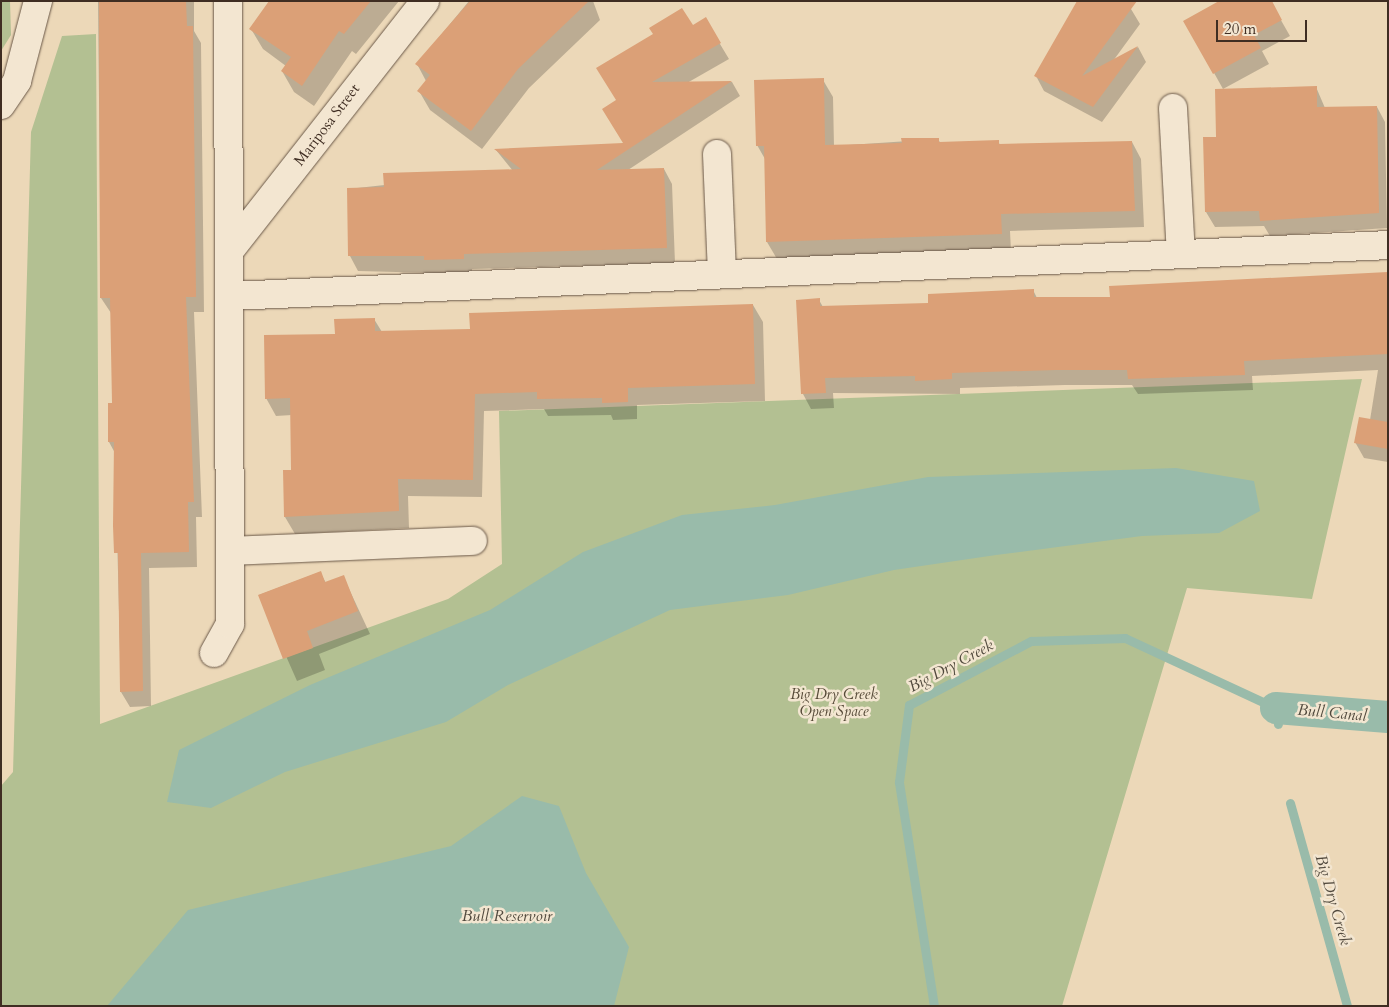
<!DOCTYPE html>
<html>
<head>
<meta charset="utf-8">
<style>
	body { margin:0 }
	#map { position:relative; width:1389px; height:1007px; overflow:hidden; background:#ecd8b8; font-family:Cardo,serif }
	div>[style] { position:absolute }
	.green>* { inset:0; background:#b3c092 }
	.water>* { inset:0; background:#9ba }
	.shadow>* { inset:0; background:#0003 }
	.stream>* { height:9px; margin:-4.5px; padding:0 4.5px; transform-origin:4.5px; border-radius:4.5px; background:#9ba }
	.canal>* { height:32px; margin:-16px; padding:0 16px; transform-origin:16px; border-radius:16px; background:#9ba }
	.building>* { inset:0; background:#dba077 }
	.roads { filter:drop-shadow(0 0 1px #6a5848) drop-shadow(0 0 1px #6a5848) }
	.minor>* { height:28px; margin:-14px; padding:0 14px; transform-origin:14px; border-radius:14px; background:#f3e6d1 }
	span { translate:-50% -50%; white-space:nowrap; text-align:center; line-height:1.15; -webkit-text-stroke:5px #f3e6d1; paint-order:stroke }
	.street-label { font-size:15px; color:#3f2d22 }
	.park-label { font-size:15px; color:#564a38; font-style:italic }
	.water-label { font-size:16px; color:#51493d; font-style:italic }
	.frame { position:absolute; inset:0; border:2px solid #3f2d22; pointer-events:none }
	.scale { position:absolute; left:1216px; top:20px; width:91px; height:22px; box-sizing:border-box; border:2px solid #3f2d22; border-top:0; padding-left:6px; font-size:15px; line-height:18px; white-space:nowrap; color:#3f2d22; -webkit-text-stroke:4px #f3e6d1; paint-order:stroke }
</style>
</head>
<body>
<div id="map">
	<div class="green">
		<i style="clip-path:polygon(1px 1px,10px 1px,11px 35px,1px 51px)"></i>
		<i style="clip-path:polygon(96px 34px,100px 724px,448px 599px,502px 564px,499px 411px,1362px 379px,1312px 599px,1187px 588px,1062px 1006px,1px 1006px,1px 786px,13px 772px,31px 132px,62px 36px)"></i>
	</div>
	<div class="water">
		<i style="clip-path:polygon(1176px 468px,1254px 481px,1260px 511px,1219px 533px,1142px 536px,996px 555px,894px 570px,788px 595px,670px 610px,508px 685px,446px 722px,285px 772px,211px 808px,167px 802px,179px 750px,310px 685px,490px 610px,583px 552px,682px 515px,775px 505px,928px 477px)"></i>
		<i style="clip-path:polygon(522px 796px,559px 806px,586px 873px,629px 947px,614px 1006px,107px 1006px,188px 910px,451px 846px)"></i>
	</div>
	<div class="shadow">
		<i style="clip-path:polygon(98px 1px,194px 1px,194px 31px,201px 43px,204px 312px,194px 312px,202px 517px,196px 517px,197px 567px,149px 568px,151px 706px,130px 707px,121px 692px,115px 453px,109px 442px,113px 405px,111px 313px,101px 298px)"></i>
		<i style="clip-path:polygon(270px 1px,399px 1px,356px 54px,352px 51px,314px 106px,294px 92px,282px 71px,286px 66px,263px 49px,251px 29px)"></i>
		<i style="clip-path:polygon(469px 1px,593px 1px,600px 20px,529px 88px,482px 149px,430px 110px,419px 91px,426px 81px,417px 64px)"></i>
		<i style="clip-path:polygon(1078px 1px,1131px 9px,1140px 24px,1113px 61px,1138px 47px,1146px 62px,1102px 122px,1044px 91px,1036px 76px)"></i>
		<i style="clip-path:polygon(1270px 1px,1290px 36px,1262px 51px,1269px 64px,1223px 89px,1185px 21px)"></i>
		<i style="clip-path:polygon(705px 19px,729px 59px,687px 83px,732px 82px,740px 96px,628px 170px,664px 169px,672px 184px,675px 263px,472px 269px,472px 274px,358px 271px,350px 256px,348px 189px,513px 171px,496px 150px,625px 144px,617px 101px)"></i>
		<i style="clip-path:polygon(823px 80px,833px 97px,834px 146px,938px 139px,941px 144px,998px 141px,1000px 145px,1132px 142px,1141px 159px,1144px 227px,1010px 231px,1011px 251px,777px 259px,767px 242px,765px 159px,757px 145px)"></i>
		<i style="clip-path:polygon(1316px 87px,1325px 108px,1377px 107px,1385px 122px,1387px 228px,1270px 236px,1264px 226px,1215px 227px,1206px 212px,1217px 138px)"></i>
		<i style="clip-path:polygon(1388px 273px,1388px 462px,1364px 458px,1355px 442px,1370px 420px,1378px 370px,1252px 376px,1253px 390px,1138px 394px,1132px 385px,1065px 385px,960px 388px,960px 394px,833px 393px,834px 408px,811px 409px,803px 394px,819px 300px,823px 307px,930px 304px,1033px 290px,1037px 298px,1111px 298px)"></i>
		<i style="clip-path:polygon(753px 305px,763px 322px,765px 401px,637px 405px,637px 419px,613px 420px,611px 415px,548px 416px,544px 409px,484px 411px,482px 497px,408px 496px,409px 528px,295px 534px,285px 517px,292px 471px,292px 415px,276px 416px,266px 398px,336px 335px,374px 319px,382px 332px,471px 330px)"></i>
		<i style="clip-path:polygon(320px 572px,326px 583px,343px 576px,370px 634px,319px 654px,325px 670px,297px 681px,259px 595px)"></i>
	</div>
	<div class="stream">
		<i style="left:1290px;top:803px;width:211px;rotate:74.3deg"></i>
		<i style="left:934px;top:1006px;width:227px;rotate:-98.9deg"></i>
		<i style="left:899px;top:782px;width:78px;rotate:-82.6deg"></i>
		<i style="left:909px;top:705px;width:138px;rotate:-27.7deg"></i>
		<i style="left:1031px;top:641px;width:94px;rotate:-1.8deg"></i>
		<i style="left:1125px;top:638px;width:166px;rotate:24.9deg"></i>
		<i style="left:1276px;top:708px;width:16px;rotate:83deg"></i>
	</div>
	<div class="canal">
		<i style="left:1276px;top:708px;width:112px;rotate:4.6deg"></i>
	</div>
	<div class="building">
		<i style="clip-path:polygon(99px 1px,186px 1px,187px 26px,193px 26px,196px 297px,186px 297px,194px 502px,188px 502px,189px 552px,141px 553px,143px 691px,120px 692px,118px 553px,114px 553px,113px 526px,114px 442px,108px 442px,108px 403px,112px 403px,110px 298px,100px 298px)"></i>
		<i style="clip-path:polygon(269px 1px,371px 1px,344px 34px,339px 31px,302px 86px,281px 71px,291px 57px,249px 29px)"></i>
		<i style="clip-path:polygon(470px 1px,589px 1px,518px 69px,471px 131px,417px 91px,430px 75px,415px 64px)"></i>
		<i style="clip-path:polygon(1077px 1px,1137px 1px,1082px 76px,1138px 46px,1093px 107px,1034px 76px)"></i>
		<i style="clip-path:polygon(1219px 1px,1272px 1px,1282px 20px,1254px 35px,1261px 48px,1213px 74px,1183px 21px)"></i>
		<i style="clip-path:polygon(682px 8px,693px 25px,706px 17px,721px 43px,652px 82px,732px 81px,597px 170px,664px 168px,667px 248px,464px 254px,464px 259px,424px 260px,424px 256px,348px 256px,347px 188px,384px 187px,383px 173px,521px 169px,494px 149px,623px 143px,602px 109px,616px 100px,596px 68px,653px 34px,649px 28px)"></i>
		<i style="clip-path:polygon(824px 78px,825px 145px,902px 143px,901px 138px,939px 138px,939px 142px,999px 140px,999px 144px,1132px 141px,1135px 211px,1001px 214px,1002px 234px,766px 242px,764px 146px,756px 146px,754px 80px)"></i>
		<i style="clip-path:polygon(1317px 86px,1317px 107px,1377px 106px,1379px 213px,1260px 221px,1259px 211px,1205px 212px,1203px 137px,1216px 137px,1215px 89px)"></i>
		<i style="clip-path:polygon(1388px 272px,1388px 354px,1244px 361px,1245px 375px,1128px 379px,1127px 370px,1056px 370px,952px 373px,952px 379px,915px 381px,915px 376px,825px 378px,826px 393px,801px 394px,796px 300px,820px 298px,820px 306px,928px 303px,928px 294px,1034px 289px,1034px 297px,1110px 297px,1109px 286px)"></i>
		<i style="clip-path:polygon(753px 304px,755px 384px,628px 388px,628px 402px,602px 403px,602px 398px,537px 399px,537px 392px,475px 394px,473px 480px,398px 479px,399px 511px,284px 517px,283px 470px,291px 470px,290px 398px,265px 399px,264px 335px,335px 334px,334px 319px,375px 318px,375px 331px,470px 329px,469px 313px)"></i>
		<i style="clip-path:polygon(1359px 417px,1388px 422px,1388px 449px,1354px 443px)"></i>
		<i style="clip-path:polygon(321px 571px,325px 582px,344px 575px,358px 611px,307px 631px,313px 648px,283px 659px,258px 595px)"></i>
	</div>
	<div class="roads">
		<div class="minor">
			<i style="left:1px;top:105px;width:29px;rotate:-56deg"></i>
			<i style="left:17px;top:81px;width:83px;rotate:-75.3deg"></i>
			<i style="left:1173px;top:108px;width:146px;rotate:86.9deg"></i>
			<i style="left:717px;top:154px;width:120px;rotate:87.6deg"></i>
			<i style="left:230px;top:250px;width:316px;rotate:-51.9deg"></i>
			<i style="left:231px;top:296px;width:1158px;rotate:-2.52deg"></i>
			<i style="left:231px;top:551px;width:242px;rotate:-2.4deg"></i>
			<i style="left:214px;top:653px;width:33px;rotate:-61deg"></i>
			<i style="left:230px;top:624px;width:623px;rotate:-90.18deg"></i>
		</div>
	</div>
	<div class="street-label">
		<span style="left:327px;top:125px;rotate:-53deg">Mariposa Street</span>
	</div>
	<div class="park-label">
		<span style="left:834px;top:703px">Big Dry Creek<br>Open Space</span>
	</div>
	<div class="water-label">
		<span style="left:951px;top:666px;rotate:-28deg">Big Dry Creek</span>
		<span style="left:1332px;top:713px;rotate:5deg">Bull Canal</span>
		<span style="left:1333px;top:900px;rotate:74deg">Big Dry Creek</span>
		<span style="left:507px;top:916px">Bull Reservoir</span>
	</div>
	<div class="frame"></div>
	<div class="scale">20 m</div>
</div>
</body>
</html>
